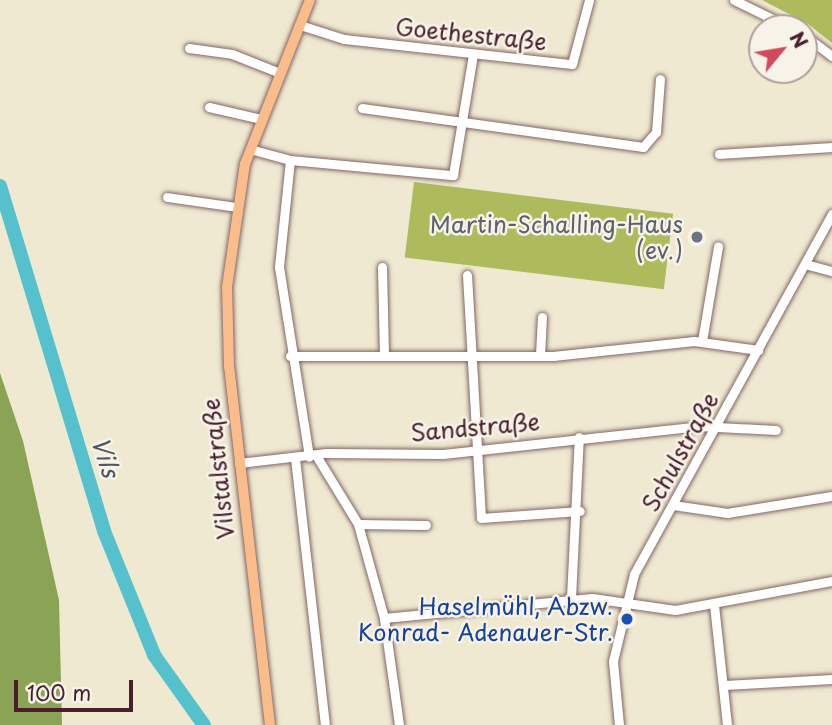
<!DOCTYPE html>
<html>
<head>
<meta charset="utf-8">
<style>
	body { margin:0 }
	#map { position:relative; width:832px; height:725px; overflow:hidden; background:#efe9d1; font-family:"Playpen Sans",sans-serif }
	div>[style] { position:absolute }
	.green>* { inset:0; background:#aebb5d; transform-origin:0 0 }
	.forest>* { inset:0; background:#8aa354 }
	.river>* { height:14px; margin:-7px; padding:0 7px; transform-origin:7px; border-radius:7px; background:#54c1cc }
	.roads { filter:drop-shadow(0 0 2px #846665) drop-shadow(0 0 2px #846665) }
	.minor>* { height:9px; margin:-4.5px; padding:0 4.5px; transform-origin:4.5px; border-radius:4.5px; background:#fff }
	.major>* { height:10px; margin:-5px; padding:0 5px; transform-origin:5px; border-radius:5px; background:#f9bc8a }
	.dots>* { width:19px; height:19px; translate:-50% -50%; box-sizing:border-box; border:4px solid #f7f3e8; border-radius:50% }
	span { translate:-50% -50%; white-space:nowrap; text-align:center; line-height:1.15; -webkit-text-stroke:5px #f7f3e8; paint-order:stroke }
	.street-label { font-size:23px; color:#4a1f2b }
	.worship-label { font-size:23px; color:#5b616d }
	.right { translate:-100% -50%; text-align:right }
	.transit-label { font-size:23px; color:#164399 }
	.water-label { font-size:24px; color:#4e5863; font-style:italic }
	.north { position:absolute; left:748px; top:14px; width:70px; height:70px; box-sizing:border-box; background:#f7f3e8; border:2px solid #b29e9c; border-radius:50%; rotate:60deg; font-size:19px; font-weight:700; line-height:28px; text-align:center; color:#4a1f2b }
	.north::after { content:''; display:block; margin:auto; width:24px; height:32px; background:#d1495b; clip-path:polygon(50% 0,100% 100%,50% 72%,0 100%) }
	.scale { position:absolute; left:14px; top:680px; width:119px; height:32px; box-sizing:border-box; border:4px solid #4a1f2b; border-top:0; padding-left:9px; font-size:21px; line-height:24px; white-space:nowrap; color:#4a1f2b; -webkit-text-stroke:5px #f7f3e8; paint-order:stroke }
</style>
</head>
<body>
<div id="map">
	<div class="green">
		<i style="clip-path:polygon(762px 0,832px 0,832px 43px,808px 24px)"></i>
		<i style="left:414px;top:182px;width:261px;height:76px;rotate:7deg"></i>
	</div>
	<div class="forest">
		<i style="clip-path:polygon(0 373px,23px 441px,59px 600px,62px 725px,0 725px)"></i>
	</div>
	<div class="river">
		<i style="left:0;top:186px;width:360px;rotate:73.2deg"></i>
		<i style="left:104px;top:531px;width:134px;rotate:68deg"></i>
		<i style="left:154px;top:655px;width:86px;rotate:54.5deg"></i>
	</div>
	<div class="roads">
		<div class="minor">
			<i style="left:734px;top:0;width:64px;rotate:26.2deg"></i>
			<i style="left:300px;top:25px;width:46px;rotate:17.7deg"></i>
			<i style="left:344px;top:39px;width:229px;rotate:6.3deg"></i>
			<i style="left:572px;top:64px;width:66px;rotate:-75.1deg"></i>
			<i style="left:804px;top:35px;width:35px;rotate:37deg"></i>
			<i style="left:189px;top:48px;width:43px;rotate:7.9deg"></i>
			<i style="left:232px;top:54px;width:52px;rotate:21.6deg"></i>
			<i style="left:209px;top:107px;width:53px;rotate:13deg"></i>
			<i style="left:362px;top:108px;width:284px;rotate:7.9deg"></i>
			<i style="left:643px;top:147px;width:20px;rotate:-49deg"></i>
			<i style="left:656px;top:132px;width:53px;rotate:-85.7deg"></i>
			<i style="left:250px;top:149px;width:41px;rotate:15.4deg"></i>
			<i style="left:290px;top:160px;width:164px;rotate:5.3deg"></i>
			<i style="left:453px;top:175px;width:123px;rotate:-80.6deg"></i>
			<i style="left:719px;top:154px;width:113px;rotate:-3.5deg"></i>
			<i style="left:290px;top:160px;width:108px;rotate:95.9deg"></i>
			<i style="left:279px;top:267px;width:192px;rotate:81deg"></i>
			<i style="left:167px;top:197px;width:70px;rotate:8.2deg"></i>
			<i style="left:805px;top:264px;width:28px;rotate:15deg"></i>
			<i style="left:382px;top:267px;width:89px;rotate:88.7deg"></i>
			<i style="left:467px;top:275px;width:243px;rotate:86.7deg"></i>
			<i style="left:481px;top:518px;width:99px;rotate:-4deg"></i>
			<i style="left:702px;top:341px;width:96px;rotate:-80.4deg"></i>
			<i style="left:540px;top:355px;width:38px;rotate:-87deg"></i>
			<i style="left:290px;top:356px;width:263px"></i>
			<i style="left:553px;top:356px;width:142px;rotate:-6.1deg"></i>
			<i style="left:694px;top:341px;width:65px;rotate:8deg"></i>
			<i style="left:317px;top:457px;width:79px;rotate:58.5deg"></i>
			<i style="left:358px;top:524px;width:98px;rotate:74.5deg"></i>
			<i style="left:384px;top:618px;width:108px;rotate:82deg"></i>
			<i style="left:295px;top:458px;width:269px;rotate:83.6deg"></i>
			<i style="left:239px;top:463px;width:88px;rotate:-6.6deg"></i>
			<i style="left:326px;top:453px;width:117px;rotate:0.5deg"></i>
			<i style="left:443px;top:454px;width:258px;rotate:-6.2deg"></i>
			<i style="left:699px;top:426px;width:77px;rotate:3deg"></i>
			<i style="left:673px;top:505px;width:55px;rotate:8.4deg"></i>
			<i style="left:727px;top:513px;width:106px;rotate:-9.2deg"></i>
			<i style="left:358px;top:524px;width:68px;rotate:0.8deg"></i>
			<i style="left:571px;top:598px;width:161px;rotate:-87.2deg"></i>
			<i style="left:714px;top:605px;width:121px;rotate:83.8deg"></i>
			<i style="left:384px;top:618px;width:209px;rotate:-5.5deg"></i>
			<i style="left:592px;top:598px;width:84px;rotate:8.2deg"></i>
			<i style="left:675px;top:610px;width:160px;rotate:-10.5deg"></i>
			<i style="left:725px;top:685px;width:107px;rotate:-3.2deg"></i>
			<i style="left:619px;top:725px;width:64px;rotate:-95.4deg"></i>
			<i style="left:613px;top:661px;width:89px;rotate:-76.4deg"></i>
			<i style="left:634px;top:574px;width:411px;rotate:-61.2deg"></i>
		</div>
		<div class="major">
			<i style="left:270px;top:725px;width:360px;rotate:-96.5deg"></i>
			<i style="left:229px;top:367px;width:80px;rotate:-91.4deg"></i>
			<i style="left:227px;top:287px;width:124px;rotate:-81.7deg"></i>
			<i style="left:245px;top:164px;width:176px;rotate:-68.4deg"></i>
		</div>
	</div>
	<div class="dots">
		<i style="left:697px;top:237px;background:#6b7280"></i>
		<i style="left:627px;top:619px;background:#1a4fb4"></i>
	</div>
	<div class="street-label">
		<span style="left:471px;top:34px;rotate:6deg">Goethestraße</span>
		<span style="left:475px;top:427px;rotate:-5deg">Sandstraße</span>
		<span style="left:680px;top:452px;rotate:-61deg">Schulstraße</span>
		<span style="left:218px;top:469px;rotate:-96deg">Vilstalstraße</span>
	</div>
	<div class="worship-label">
		<span class="right" style="left:683px;top:237px">Martin-Schalling-Haus<br>(ev.)</span>
	</div>
	<div class="transit-label">
		<span class="right" style="left:613px;top:619px">Haselmühl, Abzw.<br>Konrad- Adenauer-Str.</span>
	</div>
	<div class="water-label">
		<span style="left:106px;top:457px;rotate:73deg">Vils</span>
	</div>
	<div class="north">N</div>
	<div class="scale">100 m</div>
</div>
</body>
</html>
